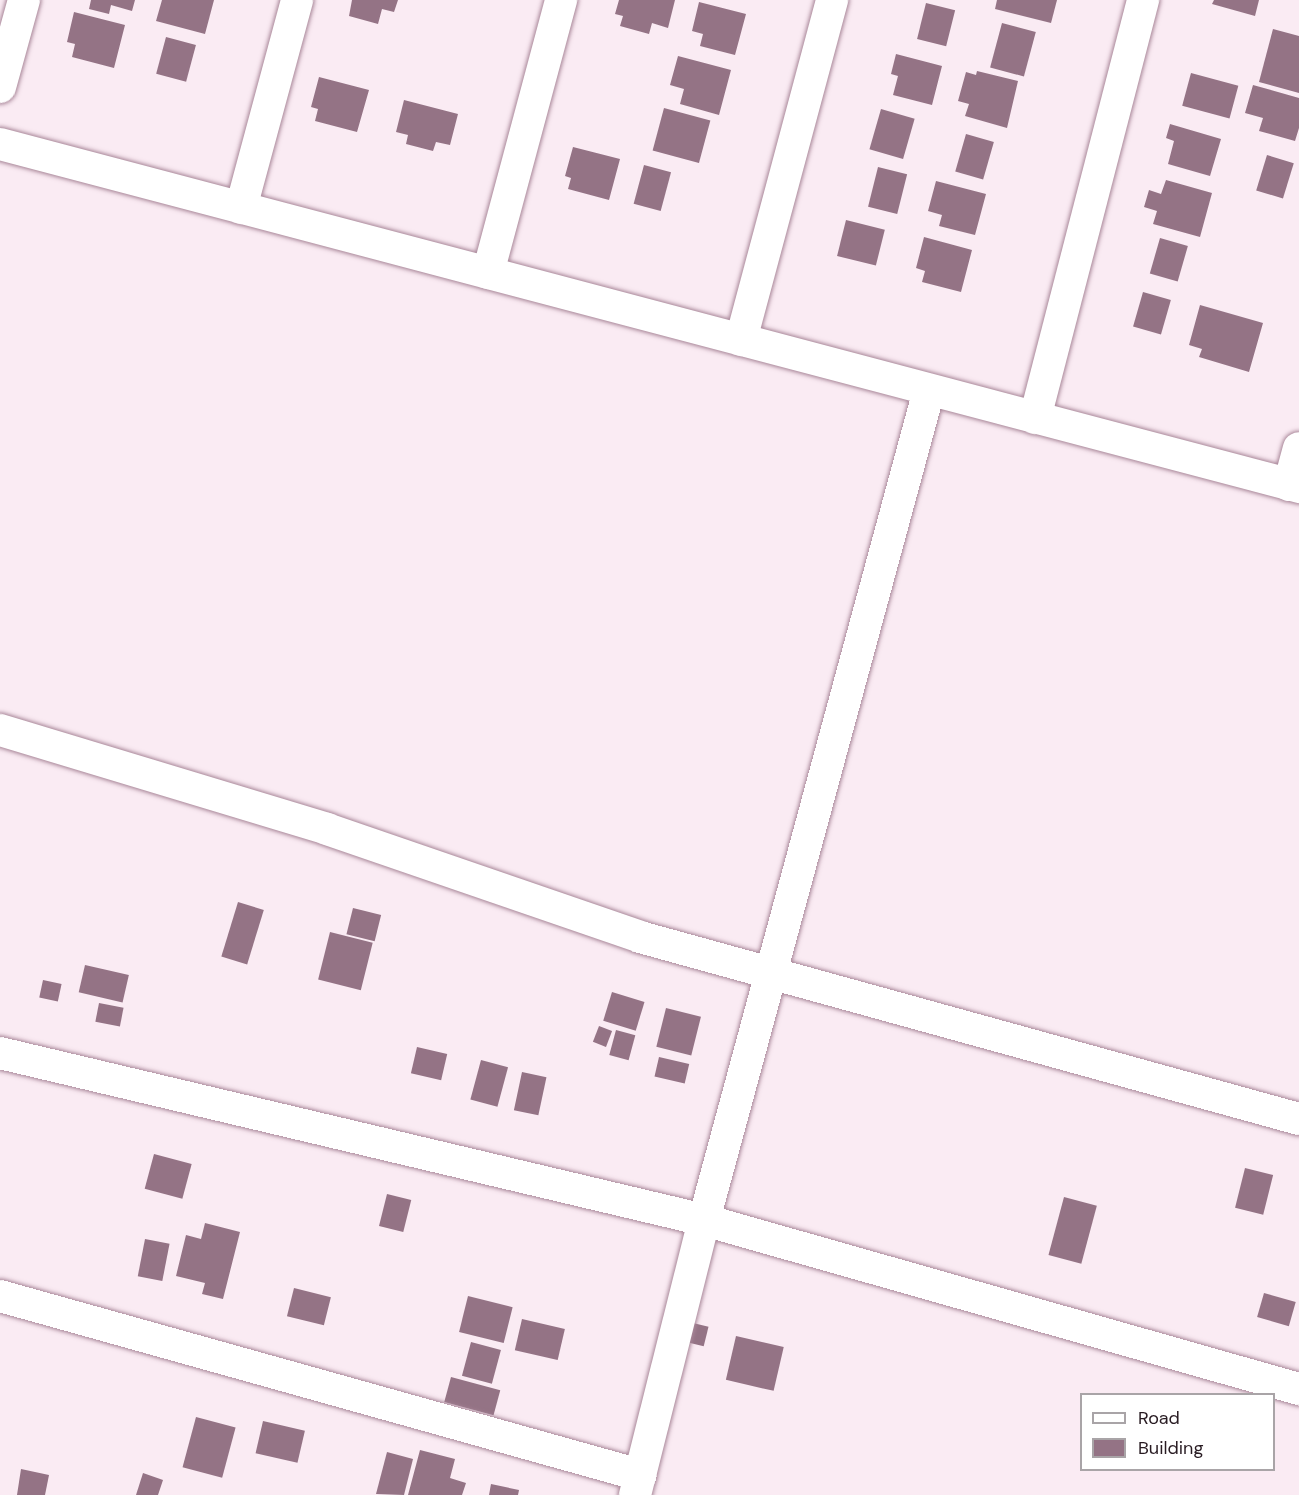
<!DOCTYPE html>
<html>
<head>
<meta charset="utf-8">
<style>
	body { margin:0 }
	#map { position:relative; width:1299px; height:1495px; overflow:hidden; background:#faebf3; font-family:"DM Sans",sans-serif }
	div>[style] { position:absolute }
	.building>* { inset:0; background:#947385; transform-origin:0 0 }
	.roads { filter:drop-shadow(0 0 2px #a98799) drop-shadow(0 0 2px #a98799) }
	.minor>* { height:32px; margin:-16px; padding:0 16px; transform-origin:16px; border-radius:16px; background:#fff }
	span { translate:-50% -50%; white-space:nowrap; text-align:center; line-height:1.15; -webkit-text-stroke:4.5px #fff; paint-order:stroke }
	.legend { position:absolute; left:1080px; top:1393px; width:195px; height:78px; box-sizing:border-box; background:#fff; border:2px solid #a9a4a7; margin:0; padding:8px 10px; list-style:none; font-size:18px; color:#281b22 }
	.legend li { display:flex; align-items:center; gap:12px; height:30px }
	.legend b { width:30px; border:2px solid #a9a4a7 }
</style>
</head>
<body>
<div id="map">
	<div class="building">
		<i style="clip-path:polygon(91px 0,135px 0,132px 11px,111px 5px,109px 14px,89px 9px)"></i>
		<i style="clip-path:polygon(162px 0,214px 0,205px 34px,156px 21px)"></i>
		<i style="clip-path:polygon(352px 0,398px 0,394px 12px,382px 9px,378px 24px,349px 16px)"></i>
		<i style="clip-path:polygon(619px 0,675px 0,668px 28px,652px 23px,649px 34px,620px 26px,623px 16px,615px 14px)"></i>
		<i style="clip-path:polygon(997px 0,1057px 0,1051px 23px,995px 9px)"></i>
		<i style="clip-path:polygon(1214px 0,1259px 0,1255px 16px,1212px 4px)"></i>
		<i style="clip-path:polygon(699px 2px,746px 14px,735px 55px,700px 46px,703px 34px,692px 31px)"></i>
		<i style="left:926px;top:3px;width:30px;height:37px;rotate:14deg"></i>
		<i style="clip-path:polygon(74px 12px,125px 25px,114px 68px,72px 57px,75px 44px,67px 42px)"></i>
		<i style="left:1002px;top:23px;width:35px;height:46px;rotate:15deg"></i>
		<i style="clip-path:polygon(1273px 29px,1299px 36px,1299px 93px,1259px 82px)"></i>
		<i style="left:166px;top:37px;width:31px;height:38px;rotate:15deg"></i>
		<i style="clip-path:polygon(896px 54px,942px 66px,932px 105px,893px 95px,898px 76px,891px 74px)"></i>
		<i style="clip-path:polygon(678px 56px,731px 70px,719px 115px,680px 104px,684px 89px,670px 85px)"></i>
		<i style="clip-path:polygon(977px 71px,1018px 81px,1007px 128px,965px 116px,969px 104px,958px 101px,966px 72px,976px 75px)"></i>
		<i style="left:1191px;top:73px;width:49px;height:34px;rotate:15deg"></i>
		<i style="clip-path:polygon(319px 77px,369px 90px,357px 132px,315px 121px,318px 109px,311px 107px)"></i>
		<i style="clip-path:polygon(1253px 85px,1299px 98px,1299px 128px,1295px 141px,1259px 131px,1263px 118px,1245px 113px)"></i>
		<i style="clip-path:polygon(404px 100px,458px 114px,450px 145px,436px 142px,433px 151px,406px 144px,408px 135px,396px 132px)"></i>
		<i style="left:664px;top:108px;width:48px;height:44px;rotate:15deg"></i>
		<i style="left:881px;top:109px;width:35px;height:42px;rotate:16deg"></i>
		<i style="clip-path:polygon(1170px 124px,1221px 139px,1210px 176px,1168px 164px,1174px 141px,1166px 138px)"></i>
		<i style="left:966px;top:134px;width:29px;height:39px;rotate:16deg"></i>
		<i style="clip-path:polygon(573px 147px,620px 159px,609px 200px,568px 189px,571px 178px,565px 176px)"></i>
		<i style="left:1267px;top:155px;width:28px;height:37px;rotate:17deg"></i>
		<i style="left:644px;top:165px;width:28px;height:40px;rotate:15deg"></i>
		<i style="left:878px;top:167px;width:30px;height:41px;rotate:14deg"></i>
		<i style="clip-path:polygon(1166px 180px,1212px 193px,1200px 237px,1153px 224px,1157px 211px,1144px 207px,1149px 190px,1161px 194px)"></i>
		<i style="clip-path:polygon(936px 181px,986px 194px,975px 235px,939px 226px,942px 215px,928px 211px)"></i>
		<i style="left:846px;top:220px;width:40px;height:37px;rotate:14deg"></i>
		<i style="clip-path:polygon(924px 237px,972px 250px,961px 292px,922px 282px,925px 271px,916px 268px)"></i>
		<i style="left:1160px;top:238px;width:29px;height:37px;rotate:16deg"></i>
		<i style="left:1143px;top:292px;width:29px;height:36px;rotate:16deg"></i>
		<i style="clip-path:polygon(1200px 305px,1263px 323px,1249px 372px,1199px 357px,1202px 349px,1189px 345px)"></i>
		<i style="left:238px;top:902px;width:27px;height:57px;rotate:17deg"></i>
		<i style="left:353px;top:908px;width:29px;height:27px;rotate:14deg"></i>
		<i style="left:330px;top:932px;width:44px;height:49px;rotate:14deg"></i>
		<i style="left:85px;top:965px;width:45px;height:28px;rotate:13deg"></i>
		<i style="left:43px;top:980px;width:19px;height:18px;rotate:12deg"></i>
		<i style="left:612px;top:992px;width:34px;height:30px;rotate:17deg"></i>
		<i style="left:99px;top:1003px;width:25px;height:19px;rotate:11deg"></i>
		<i style="left:666px;top:1008px;width:36px;height:40px;rotate:14deg"></i>
		<i style="left:599px;top:1026px;width:14px;height:17px;rotate:21deg"></i>
		<i style="left:616px;top:1030px;width:20px;height:26px;rotate:15deg"></i>
		<i style="left:417px;top:1047px;width:31px;height:27px;rotate:13deg"></i>
		<i style="left:659px;top:1057px;width:31px;height:20px;rotate:13deg"></i>
		<i style="left:481px;top:1060px;width:28px;height:41px;rotate:15deg"></i>
		<i style="left:522px;top:1072px;width:25px;height:39px;rotate:12deg"></i>
		<i style="left:154px;top:1154px;width:39px;height:36px;rotate:15deg"></i>
		<i style="left:1245px;top:1168px;width:29px;height:41px;rotate:14deg"></i>
		<i style="left:387px;top:1194px;width:25px;height:33px;rotate:14deg"></i>
		<i style="left:1064px;top:1197px;width:34px;height:60px;rotate:15deg"></i>
		<i style="clip-path:polygon(205px 1223px,240px 1232px,223px 1299px,202px 1294px,205px 1283px,176px 1276px,186px 1235px,201px 1239px)"></i>
		<i style="left:145px;top:1239px;width:25px;height:38px;rotate:11deg"></i>
		<i style="left:294px;top:1288px;width:38px;height:29px;rotate:14deg"></i>
		<i style="left:1264px;top:1293px;width:33px;height:25px;rotate:16deg"></i>
		<i style="left:468px;top:1296px;width:46px;height:37px;rotate:14deg"></i>
		<i style="left:522px;top:1319px;width:44px;height:32px;rotate:13deg"></i>
		<i style="left:693px;top:1323px;width:16px;height:20px;rotate:14deg"></i>
		<i style="left:736px;top:1336px;width:49px;height:45px;rotate:13deg"></i>
		<i style="left:471px;top:1342px;width:31px;height:35px;rotate:15deg"></i>
		<i style="left:451px;top:1377px;width:51px;height:26px;rotate:15deg"></i>
		<i style="left:196px;top:1417px;width:41px;height:52px;rotate:15deg"></i>
		<i style="left:263px;top:1421px;width:43px;height:33px;rotate:13deg"></i>
		<i style="clip-path:polygon(420px 1450px,455px 1459px,450px 1478px,466px 1483px,462px 1495px,408px 1495px)"></i>
		<i style="clip-path:polygon(387px 1452px,413px 1459px,404px 1495px,376px 1494px)"></i>
		<i style="clip-path:polygon(21px 1469px,49px 1475px,45px 1495px,17px 1495px)"></i>
		<i style="clip-path:polygon(143px 1473px,163px 1480px,158px 1495px,136px 1495px)"></i>
		<i style="clip-path:polygon(491px 1484px,519px 1490px,518px 1495px,489px 1495px)"></i>
	</div>
	<div class="roads">
		<div class="minor">
			<i style="left:0;top:87px;width:90px;rotate:-74.6deg"></i>
			<i style="left:0;top:144px;width:1344px;rotate:14.79deg"></i>
			<i style="left:241px;top:208px;width:215px;rotate:-74.9deg"></i>
			<i style="left:488px;top:273px;width:283px;rotate:-75deg"></i>
			<i style="left:741px;top:340px;width:352px;rotate:-75deg"></i>
			<i style="left:1035px;top:418px;width:432px;rotate:-75.5deg"></i>
			<i style="left:1289px;top:485px;width:38px;rotate:-75deg"></i>
			<i style="left:0;top:730px;width:342px;rotate:16.8deg"></i>
			<i style="left:327px;top:829px;width:331px;rotate:19deg"></i>
			<i style="left:640px;top:937px;width:684px;rotate:15.44deg"></i>
			<i style="left:0;top:1053px;width:724px;rotate:13.34deg"></i>
			<i style="left:704px;top:1220px;width:619px;rotate:15.86deg"></i>
			<i style="left:0;top:1296px;width:665px;rotate:15.63deg"></i>
			<i style="left:635px;top:1495px;width:284px;rotate:-75.9deg"></i>
			<i style="left:704px;top:1220px;width:860px;rotate:-74.83deg"></i>
		</div>
	</div>
	<ul class="legend">
	<li><b style="height:8px;background:#fff"></b>Road</li>
	<li><b style="height:16px;background:#947385"></b>Building</li>
	</ul>
</div>
</body>
</html>
